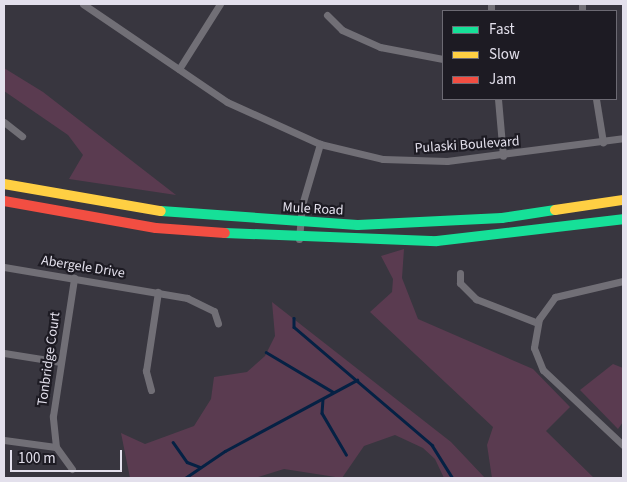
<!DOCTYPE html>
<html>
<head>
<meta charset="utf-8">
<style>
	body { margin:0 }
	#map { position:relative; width:627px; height:482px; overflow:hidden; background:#38363f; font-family:"Source Sans 3",sans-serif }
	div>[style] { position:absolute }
	.green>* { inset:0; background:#5a3b50 }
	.stream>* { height:2.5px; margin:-1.25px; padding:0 1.25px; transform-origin:1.25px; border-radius:1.25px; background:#052144 }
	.street>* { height:7px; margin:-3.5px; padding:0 3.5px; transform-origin:3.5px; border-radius:3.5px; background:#716f76 }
	.fast>* { height:10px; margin:-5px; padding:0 5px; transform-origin:5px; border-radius:5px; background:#16e098 }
	.slow>* { height:10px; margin:-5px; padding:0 5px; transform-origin:5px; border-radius:5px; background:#ffcf43 }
	.jam>* { height:10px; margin:-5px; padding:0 5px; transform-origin:5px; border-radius:5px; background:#f24e42 }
	span { translate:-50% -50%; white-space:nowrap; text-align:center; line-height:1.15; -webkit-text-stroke:4.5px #1d1b23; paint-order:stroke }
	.street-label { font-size:14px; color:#e3e0ec }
	.frame { position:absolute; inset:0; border:5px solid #e3e0ec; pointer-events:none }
	.legend { position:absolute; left:442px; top:10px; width:175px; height:90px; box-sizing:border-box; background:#1d1b23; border:1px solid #6c6a73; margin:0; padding:6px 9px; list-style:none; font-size:15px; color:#e3e0ec }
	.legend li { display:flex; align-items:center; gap:10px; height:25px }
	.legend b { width:25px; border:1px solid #6c6a73 }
	.scale { position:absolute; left:10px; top:450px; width:112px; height:22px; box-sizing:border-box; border:2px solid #e3e0ec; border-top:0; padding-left:6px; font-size:15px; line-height:18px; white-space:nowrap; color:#e3e0ec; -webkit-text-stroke:4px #1d1b23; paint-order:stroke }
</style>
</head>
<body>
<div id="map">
	<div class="green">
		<i style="clip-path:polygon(4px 68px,43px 92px,176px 195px,69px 179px,83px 155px,68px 135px,4px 91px)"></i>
		<i style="clip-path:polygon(404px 249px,402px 278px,418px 319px,533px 369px,570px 407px,546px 431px,594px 478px,492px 478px,487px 445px,493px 427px,370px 312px,392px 292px,393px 279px,381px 256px)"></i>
		<i style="clip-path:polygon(272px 302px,451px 442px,485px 478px,444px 478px,435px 459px,423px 448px,395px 435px,364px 446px,342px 478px,284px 469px,255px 478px,130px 478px,121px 433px,145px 444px,194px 426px,211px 399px,214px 377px,247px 372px,265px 356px,275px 336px)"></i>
		<i style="clip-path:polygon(613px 364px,623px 368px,623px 422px,618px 429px,580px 390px)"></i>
	</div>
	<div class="stream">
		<i style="left:294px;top:318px;width:9px;rotate:90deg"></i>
		<i style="left:294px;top:327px;width:182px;rotate:40.5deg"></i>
		<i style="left:432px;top:445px;width:39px;rotate:58deg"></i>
		<i style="left:266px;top:352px;width:78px;rotate:30.8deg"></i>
		<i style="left:323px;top:399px;width:14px;rotate:94deg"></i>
		<i style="left:322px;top:413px;width:48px;rotate:59.7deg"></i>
		<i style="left:173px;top:442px;width:24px;rotate:55deg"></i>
		<i style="left:187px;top:462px;width:14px;rotate:21deg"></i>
		<i style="left:185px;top:478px;width:48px;rotate:-34deg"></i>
		<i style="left:225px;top:451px;width:150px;rotate:-28.3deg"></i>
	</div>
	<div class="street">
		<i style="left:83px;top:4px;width:174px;rotate:34.2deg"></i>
		<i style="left:227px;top:102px;width:102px;rotate:24.3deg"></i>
		<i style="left:320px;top:144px;width:65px;rotate:13.4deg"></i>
		<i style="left:383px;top:159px;width:64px;rotate:1.8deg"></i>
		<i style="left:447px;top:161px;width:177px;rotate:-7.4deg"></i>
		<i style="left:491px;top:4px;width:7px;rotate:90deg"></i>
		<i style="left:582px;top:4px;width:7px;rotate:90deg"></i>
		<i style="left:327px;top:15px;width:21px;rotate:45deg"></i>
		<i style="left:342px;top:30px;width:42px;rotate:24.1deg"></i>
		<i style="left:380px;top:47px;width:64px;rotate:10.8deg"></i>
		<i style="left:179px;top:69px;width:77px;rotate:-57.8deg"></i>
		<i style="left:498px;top:99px;width:57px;rotate:85deg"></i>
		<i style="left:596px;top:99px;width:44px;rotate:80.8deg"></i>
		<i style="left:4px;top:122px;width:23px;rotate:38deg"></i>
		<i style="left:299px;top:239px;width:34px;rotate:-85deg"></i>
		<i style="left:302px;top:205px;width:64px;rotate:-73.6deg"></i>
		<i style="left:4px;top:267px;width:186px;rotate:9.6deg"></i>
		<i style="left:187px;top:298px;width:30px;rotate:26deg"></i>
		<i style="left:214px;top:311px;width:13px;rotate:72deg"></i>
		<i style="left:460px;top:273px;width:10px;rotate:90deg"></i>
		<i style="left:460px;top:283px;width:23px;rotate:45deg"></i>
		<i style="left:476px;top:299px;width:66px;rotate:21.2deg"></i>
		<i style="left:623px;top:281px;width:70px;rotate:166.8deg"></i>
		<i style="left:555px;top:297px;width:27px;rotate:126deg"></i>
		<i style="left:539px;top:319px;width:29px;rotate:100deg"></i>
		<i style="left:534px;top:348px;width:24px;rotate:68deg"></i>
		<i style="left:543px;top:370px;width:110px;rotate:43.2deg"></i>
		<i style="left:4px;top:353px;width:57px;rotate:9.1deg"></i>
		<i style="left:151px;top:390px;width:20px;rotate:-105deg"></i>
		<i style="left:146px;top:371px;width:80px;rotate:-81.4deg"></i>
		<i style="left:4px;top:440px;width:52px;rotate:7.7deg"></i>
		<i style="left:72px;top:469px;width:27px;rotate:-126deg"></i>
		<i style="left:56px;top:447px;width:31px;rotate:-96deg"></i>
		<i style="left:53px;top:416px;width:140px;rotate:-81.3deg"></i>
	</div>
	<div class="fast">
		<i style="left:161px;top:211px;width:197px;rotate:4.1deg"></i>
		<i style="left:358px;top:225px;width:144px;rotate:-2.8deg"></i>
		<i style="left:502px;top:218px;width:54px;rotate:-8.6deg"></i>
		<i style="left:225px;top:233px;width:212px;rotate:2.2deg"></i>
		<i style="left:437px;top:241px;width:187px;rotate:-6.7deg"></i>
	</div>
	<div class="slow">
		<i style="left:4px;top:184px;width:159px;rotate:9.8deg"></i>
		<i style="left:555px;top:210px;width:69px;rotate:-8.4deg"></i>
	</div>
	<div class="jam">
		<i style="left:4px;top:201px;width:154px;rotate:10.1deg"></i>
		<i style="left:156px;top:228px;width:69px;rotate:4.1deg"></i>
	</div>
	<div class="street-label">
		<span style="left:467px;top:145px;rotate:-4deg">Pulaski Boulevard</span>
		<span style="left:313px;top:209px;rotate:3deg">Mule Road</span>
		<span style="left:83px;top:267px;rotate:9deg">Abergele Drive</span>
		<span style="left:49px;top:359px;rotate:-82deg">Tonbridge Court</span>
	</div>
	<div class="frame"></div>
	<ul class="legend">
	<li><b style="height:6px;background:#16e098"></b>Fast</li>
	<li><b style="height:6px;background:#ffcf43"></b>Slow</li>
	<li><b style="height:6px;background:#f24e42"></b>Jam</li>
	</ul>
	<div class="scale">100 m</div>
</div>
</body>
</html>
